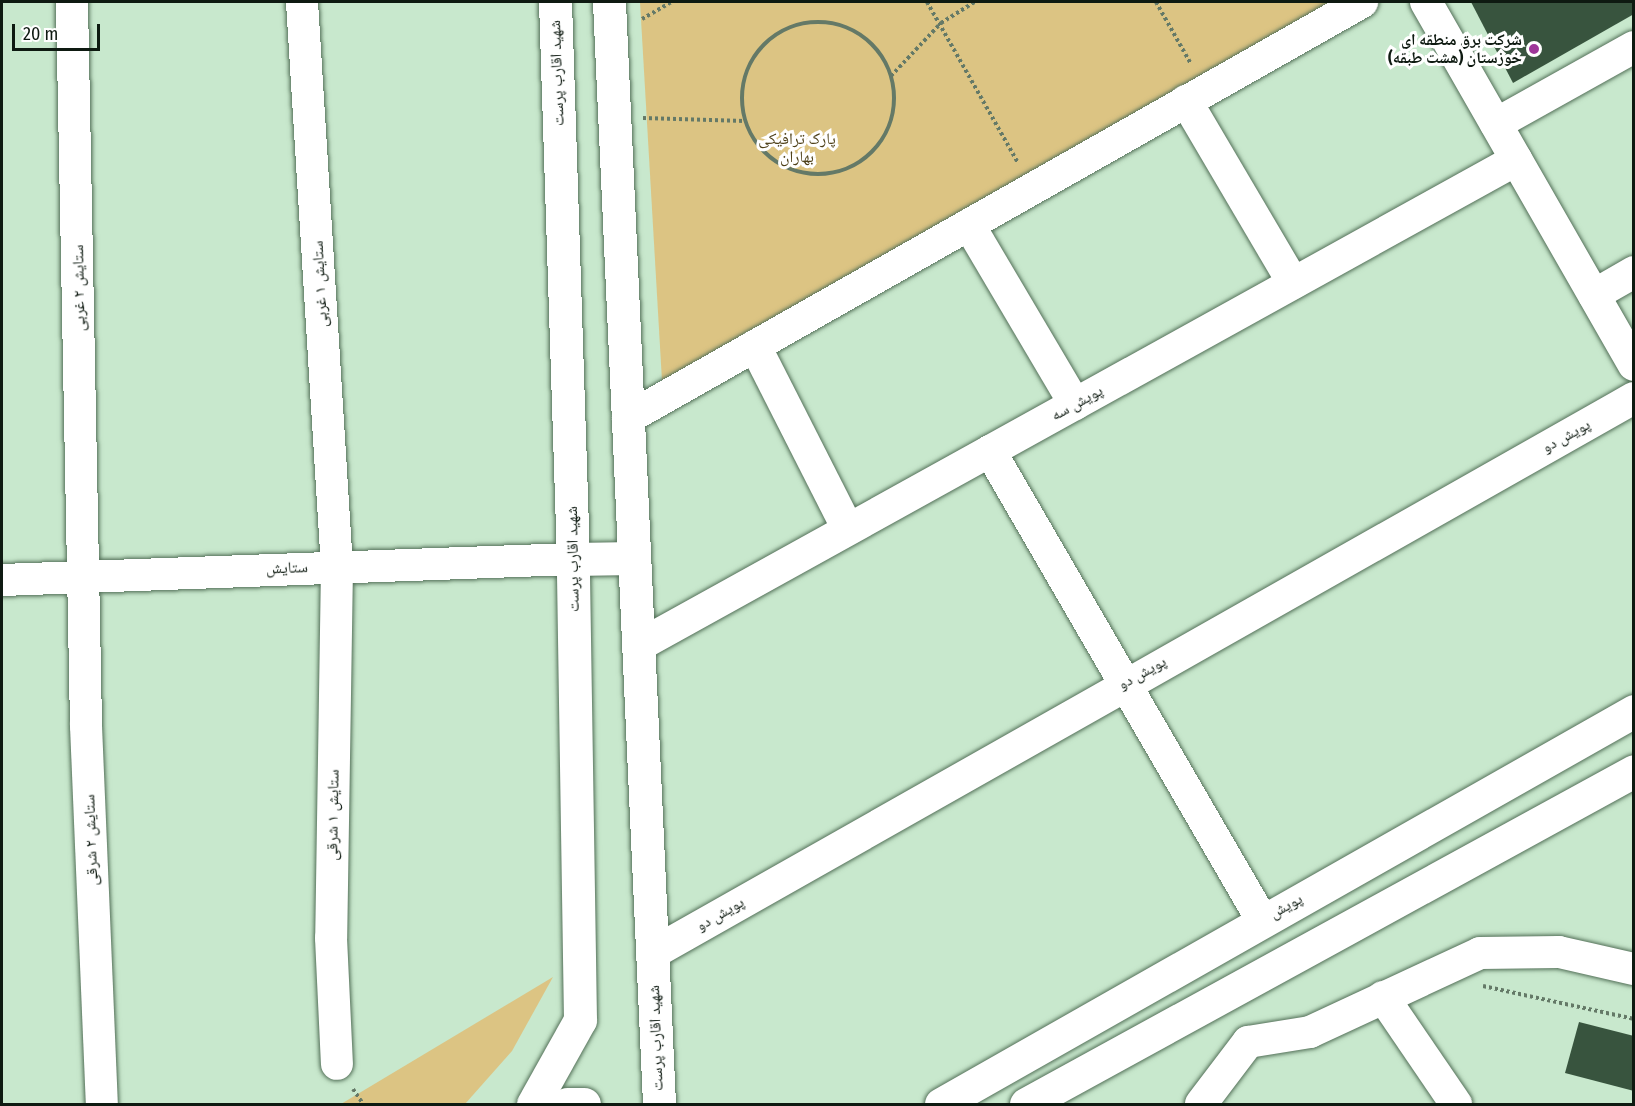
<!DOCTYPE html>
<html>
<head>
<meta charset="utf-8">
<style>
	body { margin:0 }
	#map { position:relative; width:1635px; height:1106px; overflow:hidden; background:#c8e8cd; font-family:"Fira Sans Condensed","Noto Naskh Arabic",sans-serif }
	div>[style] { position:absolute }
	.green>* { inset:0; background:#dcc483 }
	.building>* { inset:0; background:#38543e }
	.path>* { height:4px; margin-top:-2px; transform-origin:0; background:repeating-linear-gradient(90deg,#647967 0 3px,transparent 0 6px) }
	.path>.ring { margin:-2px; padding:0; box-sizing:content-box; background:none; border:4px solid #647967; border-radius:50% }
	.roads { filter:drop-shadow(0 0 2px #537058) drop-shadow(0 0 2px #537058) }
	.street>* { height:32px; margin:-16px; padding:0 16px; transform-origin:16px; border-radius:16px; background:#fff }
	.secondary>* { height:33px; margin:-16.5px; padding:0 16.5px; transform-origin:16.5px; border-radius:16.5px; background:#fff }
	.dots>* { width:16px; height:16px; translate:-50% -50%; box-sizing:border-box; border:3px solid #fff; border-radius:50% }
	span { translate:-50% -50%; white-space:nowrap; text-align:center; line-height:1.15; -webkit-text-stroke:6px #fff; paint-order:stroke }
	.poi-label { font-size:16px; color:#0e1a11; font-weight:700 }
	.right { translate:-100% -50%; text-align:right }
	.street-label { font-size:16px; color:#0e1a11 }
	.park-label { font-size:16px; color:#4e4018 }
	.frame { position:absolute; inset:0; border:3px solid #0e1a11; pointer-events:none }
	.scale { position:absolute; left:12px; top:24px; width:88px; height:27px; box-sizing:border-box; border:3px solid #0e1a11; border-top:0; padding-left:8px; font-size:18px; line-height:21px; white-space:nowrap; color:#0e1a11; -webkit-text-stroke:4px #fff; paint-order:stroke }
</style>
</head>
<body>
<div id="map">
	<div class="green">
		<i style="clip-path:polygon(640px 2px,1341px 2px,663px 398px)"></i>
		<i style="clip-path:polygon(553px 977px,512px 1051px,465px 1104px,341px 1104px)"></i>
	</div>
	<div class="building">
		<i style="clip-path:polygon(1471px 2px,1634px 2px,1634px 14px,1513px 83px)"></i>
		<i style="clip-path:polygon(1579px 1022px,1634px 1036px,1634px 1091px,1565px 1073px)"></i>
	</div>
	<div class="path">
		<i style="left:927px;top:2px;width:185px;rotate:60.5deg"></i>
		<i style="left:1156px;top:2px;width:71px;rotate:60.6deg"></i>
		<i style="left:642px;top:19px;width:34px;rotate:-30deg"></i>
		<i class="ring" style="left:742px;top:22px;width:148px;height:148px"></i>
		<i style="left:891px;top:76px;width:73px;rotate:-46.7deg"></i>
		<i style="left:941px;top:23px;width:40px;rotate:-32deg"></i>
		<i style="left:643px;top:118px;width:102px;rotate:1.7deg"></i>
		<i style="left:1483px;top:986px;width:155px;rotate:12.3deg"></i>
		<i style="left:353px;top:1089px;width:18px;rotate:56deg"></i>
	</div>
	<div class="roads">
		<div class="street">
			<i style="left:72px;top:2px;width:724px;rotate:88.89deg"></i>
			<i style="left:86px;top:726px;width:378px;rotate:87.6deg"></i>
			<i style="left:302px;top:2px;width:566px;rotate:86.46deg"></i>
			<i style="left:337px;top:567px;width:371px;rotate:90.9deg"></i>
			<i style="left:331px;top:938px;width:126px;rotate:87.3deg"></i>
			<i style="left:1426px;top:2px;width:418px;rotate:60.2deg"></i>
			<i style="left:1186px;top:101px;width:211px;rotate:59.5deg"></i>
			<i style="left:1496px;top:124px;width:158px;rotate:-29.2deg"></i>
			<i style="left:969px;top:225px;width:208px;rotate:59.4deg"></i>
			<i style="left:1594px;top:295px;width:46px;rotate:-29.9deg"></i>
			<i style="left:755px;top:346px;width:205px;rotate:63.1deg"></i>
			<i style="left:628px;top:418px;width:844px;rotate:-29.54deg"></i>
			<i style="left:990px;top:451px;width:542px;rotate:59.89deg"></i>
			<i style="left:2px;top:580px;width:571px;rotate:-2.11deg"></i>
			<i style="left:638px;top:646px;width:1004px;rotate:-28.97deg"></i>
			<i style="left:653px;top:953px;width:1127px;rotate:-29.5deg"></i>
			<i style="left:1383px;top:997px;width:130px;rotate:55.7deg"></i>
			<i style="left:1201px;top:1104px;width:78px;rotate:-52.8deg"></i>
			<i style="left:1248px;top:1042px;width:63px;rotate:-9.2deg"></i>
			<i style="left:1310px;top:1032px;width:187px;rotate:-24.9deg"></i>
			<i style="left:1480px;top:953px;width:79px;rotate:-0.7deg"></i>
			<i style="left:1559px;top:952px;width:77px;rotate:12.8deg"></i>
		</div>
		<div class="secondary">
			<i style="left:609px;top:2px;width:1103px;rotate:87.4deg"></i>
			<i style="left:573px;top:559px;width:61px;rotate:-0.9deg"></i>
			<i style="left:533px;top:1104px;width:96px;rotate:-60.8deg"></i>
			<i style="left:580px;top:1020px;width:461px;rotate:-90.9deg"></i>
			<i style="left:573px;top:559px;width:557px;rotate:-91.85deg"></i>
			<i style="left:567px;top:1104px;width:17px"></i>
			<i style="left:941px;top:1104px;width:797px;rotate:-29.56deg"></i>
			<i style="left:1026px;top:1104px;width:693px;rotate:-28.71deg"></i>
		</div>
	</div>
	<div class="dots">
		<i style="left:1534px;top:49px;background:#9e3699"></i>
	</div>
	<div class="poi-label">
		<span class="right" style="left:1522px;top:49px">شرکت برق منطقه ای<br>خوزستان (هشت طبقه)</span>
	</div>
	<div class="street-label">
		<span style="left:557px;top:73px;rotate:-92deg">شهید اقارب پرست</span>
		<span style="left:320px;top:284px;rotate:-93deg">ستایش ۱ غربی</span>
		<span style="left:79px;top:288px;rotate:-91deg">ستایش ۲ غربی</span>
		<span style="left:1077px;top:403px;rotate:-29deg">پویش سه</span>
		<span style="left:1566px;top:436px;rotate:-29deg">پویش دو</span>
		<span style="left:573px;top:559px;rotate:-91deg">شهید اقارب پرست</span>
		<span style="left:287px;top:568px;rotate:-2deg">ستایش</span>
		<span style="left:1142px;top:673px;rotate:-29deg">پویش دو</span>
		<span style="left:333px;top:815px;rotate:-89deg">ستایش ۱ شرقی</span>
		<span style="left:91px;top:840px;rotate:-92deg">ستایش ۲ شرقی</span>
		<span style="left:1286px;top:906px;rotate:-29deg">پویش</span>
		<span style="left:720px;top:914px;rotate:-30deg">پویش دو</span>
		<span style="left:656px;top:1038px;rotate:-92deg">شهید اقارب پرست</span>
	</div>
	<div class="park-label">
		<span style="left:797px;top:148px">پارک ترافیکی<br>بهاران</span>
	</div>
	<div class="frame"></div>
	<div class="scale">20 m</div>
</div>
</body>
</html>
